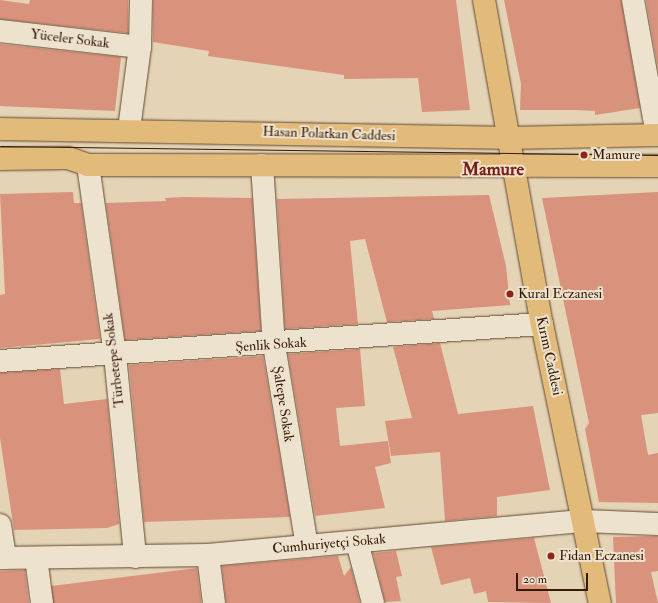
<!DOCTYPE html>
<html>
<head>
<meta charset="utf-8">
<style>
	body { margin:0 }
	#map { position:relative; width:658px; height:603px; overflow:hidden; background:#e4d3b4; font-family:"IM FELL Double Pica",serif }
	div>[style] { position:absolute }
	.building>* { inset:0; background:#d9927c; transform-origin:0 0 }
	.roads { filter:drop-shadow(0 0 1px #624830) drop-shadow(0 0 1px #624830) }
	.minor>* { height:22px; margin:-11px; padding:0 11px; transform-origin:11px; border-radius:11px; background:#ede2ce }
	.major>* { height:22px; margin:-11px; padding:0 11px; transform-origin:11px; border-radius:11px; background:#e2ba7a }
	.tram>* { height:1px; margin:-0.5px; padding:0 0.5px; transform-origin:0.5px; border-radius:0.5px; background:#371a04 }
	.dots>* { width:11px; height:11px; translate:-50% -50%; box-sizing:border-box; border:2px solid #ede2ce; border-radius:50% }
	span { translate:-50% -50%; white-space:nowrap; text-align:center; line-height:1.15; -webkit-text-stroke:4px #ede2ce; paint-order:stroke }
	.street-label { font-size:14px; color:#371a04 }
	.poi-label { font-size:14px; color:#371a04 }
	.left { translate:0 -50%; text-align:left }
	.district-label { font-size:18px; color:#7a1f14; font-weight:700 }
	.scale { position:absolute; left:516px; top:573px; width:72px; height:18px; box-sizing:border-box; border:2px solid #371a04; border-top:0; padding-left:5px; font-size:12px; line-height:14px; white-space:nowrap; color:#371a04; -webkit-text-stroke:3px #ede2ce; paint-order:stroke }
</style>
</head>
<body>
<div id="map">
	<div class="building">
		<i style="clip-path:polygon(0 0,29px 4px,30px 0,128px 0,128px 33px,0 19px)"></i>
		<i style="clip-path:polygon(153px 0,456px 0,470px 110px,422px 112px,418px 78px,344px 79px,344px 75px,208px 56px,209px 51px,153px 42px)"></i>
		<i style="clip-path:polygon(504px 0,621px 0,640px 108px,595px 115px,595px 111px,577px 110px,520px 110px,521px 84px)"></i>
		<i style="clip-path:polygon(646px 0,658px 0,658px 69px)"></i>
		<i style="clip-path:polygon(0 44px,121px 57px,115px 111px,0 106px)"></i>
		<i style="clip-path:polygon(73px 192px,74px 203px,81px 203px,100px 339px,0 348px,0 295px,5px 294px,0 194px)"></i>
		<i style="clip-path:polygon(658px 192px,658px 413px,641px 415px,648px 455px,658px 453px,658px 503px,599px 502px,585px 429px,589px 423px,542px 198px)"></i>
		<i style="clip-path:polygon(489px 195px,506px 266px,510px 305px,432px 311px,434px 319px,387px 322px,365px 239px,350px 241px,358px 324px,285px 329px,277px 199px)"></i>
		<i style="clip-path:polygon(184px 197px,252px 198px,261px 331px,125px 340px,106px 203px,166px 201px,165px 198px)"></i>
		<i style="clip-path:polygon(440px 343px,458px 414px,533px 406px,550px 490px,497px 497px,497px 516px,445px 521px,440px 452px,391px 456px,385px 421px,412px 418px,393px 347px)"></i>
		<i style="clip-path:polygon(360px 349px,365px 406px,336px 408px,340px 446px,388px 441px,391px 463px,375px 467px,385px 508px,315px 516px,288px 354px)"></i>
		<i style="clip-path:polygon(263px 356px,290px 517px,144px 522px,129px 365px)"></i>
		<i style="clip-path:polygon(60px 369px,64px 404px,107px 399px,119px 524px,107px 528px,14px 530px,0 438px,0 373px)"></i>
		<i style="clip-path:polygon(658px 536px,658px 571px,651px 572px,658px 603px,616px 603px,613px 537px)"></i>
		<i style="clip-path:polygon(534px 538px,551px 603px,488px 602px,486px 591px,474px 594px,470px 578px,441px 585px,431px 547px)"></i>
		<i style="clip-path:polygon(396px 551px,402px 576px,396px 577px,401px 601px,385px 602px,373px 553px)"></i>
		<i style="clip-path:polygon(338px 556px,344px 576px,351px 567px,360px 603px,226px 603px,222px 566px)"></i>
		<i style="left:197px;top:568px;width:35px;height:147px;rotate:83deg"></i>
		<i style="clip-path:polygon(25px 570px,29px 603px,0 603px,0 571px)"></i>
	</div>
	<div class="roads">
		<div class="minor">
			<i style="left:633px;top:0;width:137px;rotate:79.9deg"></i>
			<i style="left:0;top:31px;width:141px;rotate:6.5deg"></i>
			<i style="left:129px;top:129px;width:83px;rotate:-82.4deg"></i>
			<i style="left:140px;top:47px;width:47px;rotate:-88.8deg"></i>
			<i style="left:88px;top:165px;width:192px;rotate:81.9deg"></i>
			<i style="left:115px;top:355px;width:203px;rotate:84.3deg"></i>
			<i style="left:262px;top:165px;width:180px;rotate:86.2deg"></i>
			<i style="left:274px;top:345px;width:204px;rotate:80.7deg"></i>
			<i style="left:0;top:361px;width:543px;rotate:-3.91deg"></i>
			<i style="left:0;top:525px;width:33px;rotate:81deg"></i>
			<i style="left:357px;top:542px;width:63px;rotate:75.3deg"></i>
			<i style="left:208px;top:555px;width:48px;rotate:82.9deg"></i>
			<i style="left:0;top:558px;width:208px;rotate:-0.8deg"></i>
			<i style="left:208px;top:555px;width:378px;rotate:-5.2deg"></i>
			<i style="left:584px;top:521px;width:74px;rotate:2.3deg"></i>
			<i style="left:36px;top:558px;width:45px;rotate:82.4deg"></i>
		</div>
		<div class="major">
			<i style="left:484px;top:0;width:329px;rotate:79.9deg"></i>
			<i style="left:542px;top:324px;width:285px;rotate:78.3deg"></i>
			<i style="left:0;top:129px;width:508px;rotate:1.01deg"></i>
			<i style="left:508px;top:138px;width:150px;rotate:-1.1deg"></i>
			<i style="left:0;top:159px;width:68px;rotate:-0.8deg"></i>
			<i style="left:68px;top:158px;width:21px;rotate:19deg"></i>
			<i style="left:88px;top:165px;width:570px;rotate:0.1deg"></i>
		</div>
	</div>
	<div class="tram">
		<i style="left:0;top:146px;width:658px;rotate:0.78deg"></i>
	</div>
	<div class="dots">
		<i style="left:584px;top:155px;background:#8f2418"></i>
		<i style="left:510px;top:294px;background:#8f2418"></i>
		<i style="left:551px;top:556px;background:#8f2418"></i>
	</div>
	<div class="street-label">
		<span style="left:70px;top:39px;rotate:7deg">Yüceler Sokak</span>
		<span style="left:329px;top:134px;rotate:2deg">Hasan Polatkan Caddesi</span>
		<span style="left:271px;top:345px;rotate:-4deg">Şenlik Sokak</span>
		<span style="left:549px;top:356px;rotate:78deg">Kırım Caddesi</span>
		<span style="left:114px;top:360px;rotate:-97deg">Türbetepe Sokak</span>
		<span style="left:283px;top:404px;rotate:81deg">Şaltepe Sokak</span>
		<span style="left:329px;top:544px;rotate:-5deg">Cumhuriyetçi Sokak</span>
	</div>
	<div class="poi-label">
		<span class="left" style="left:592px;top:155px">Mamure</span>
		<span class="left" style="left:518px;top:294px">Kural Eczanesi</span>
		<span class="left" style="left:559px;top:556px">Fidan Eczanesi</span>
	</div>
	<div class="district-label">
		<span style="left:493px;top:170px">Mamure</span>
	</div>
	<div class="scale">20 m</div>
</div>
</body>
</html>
